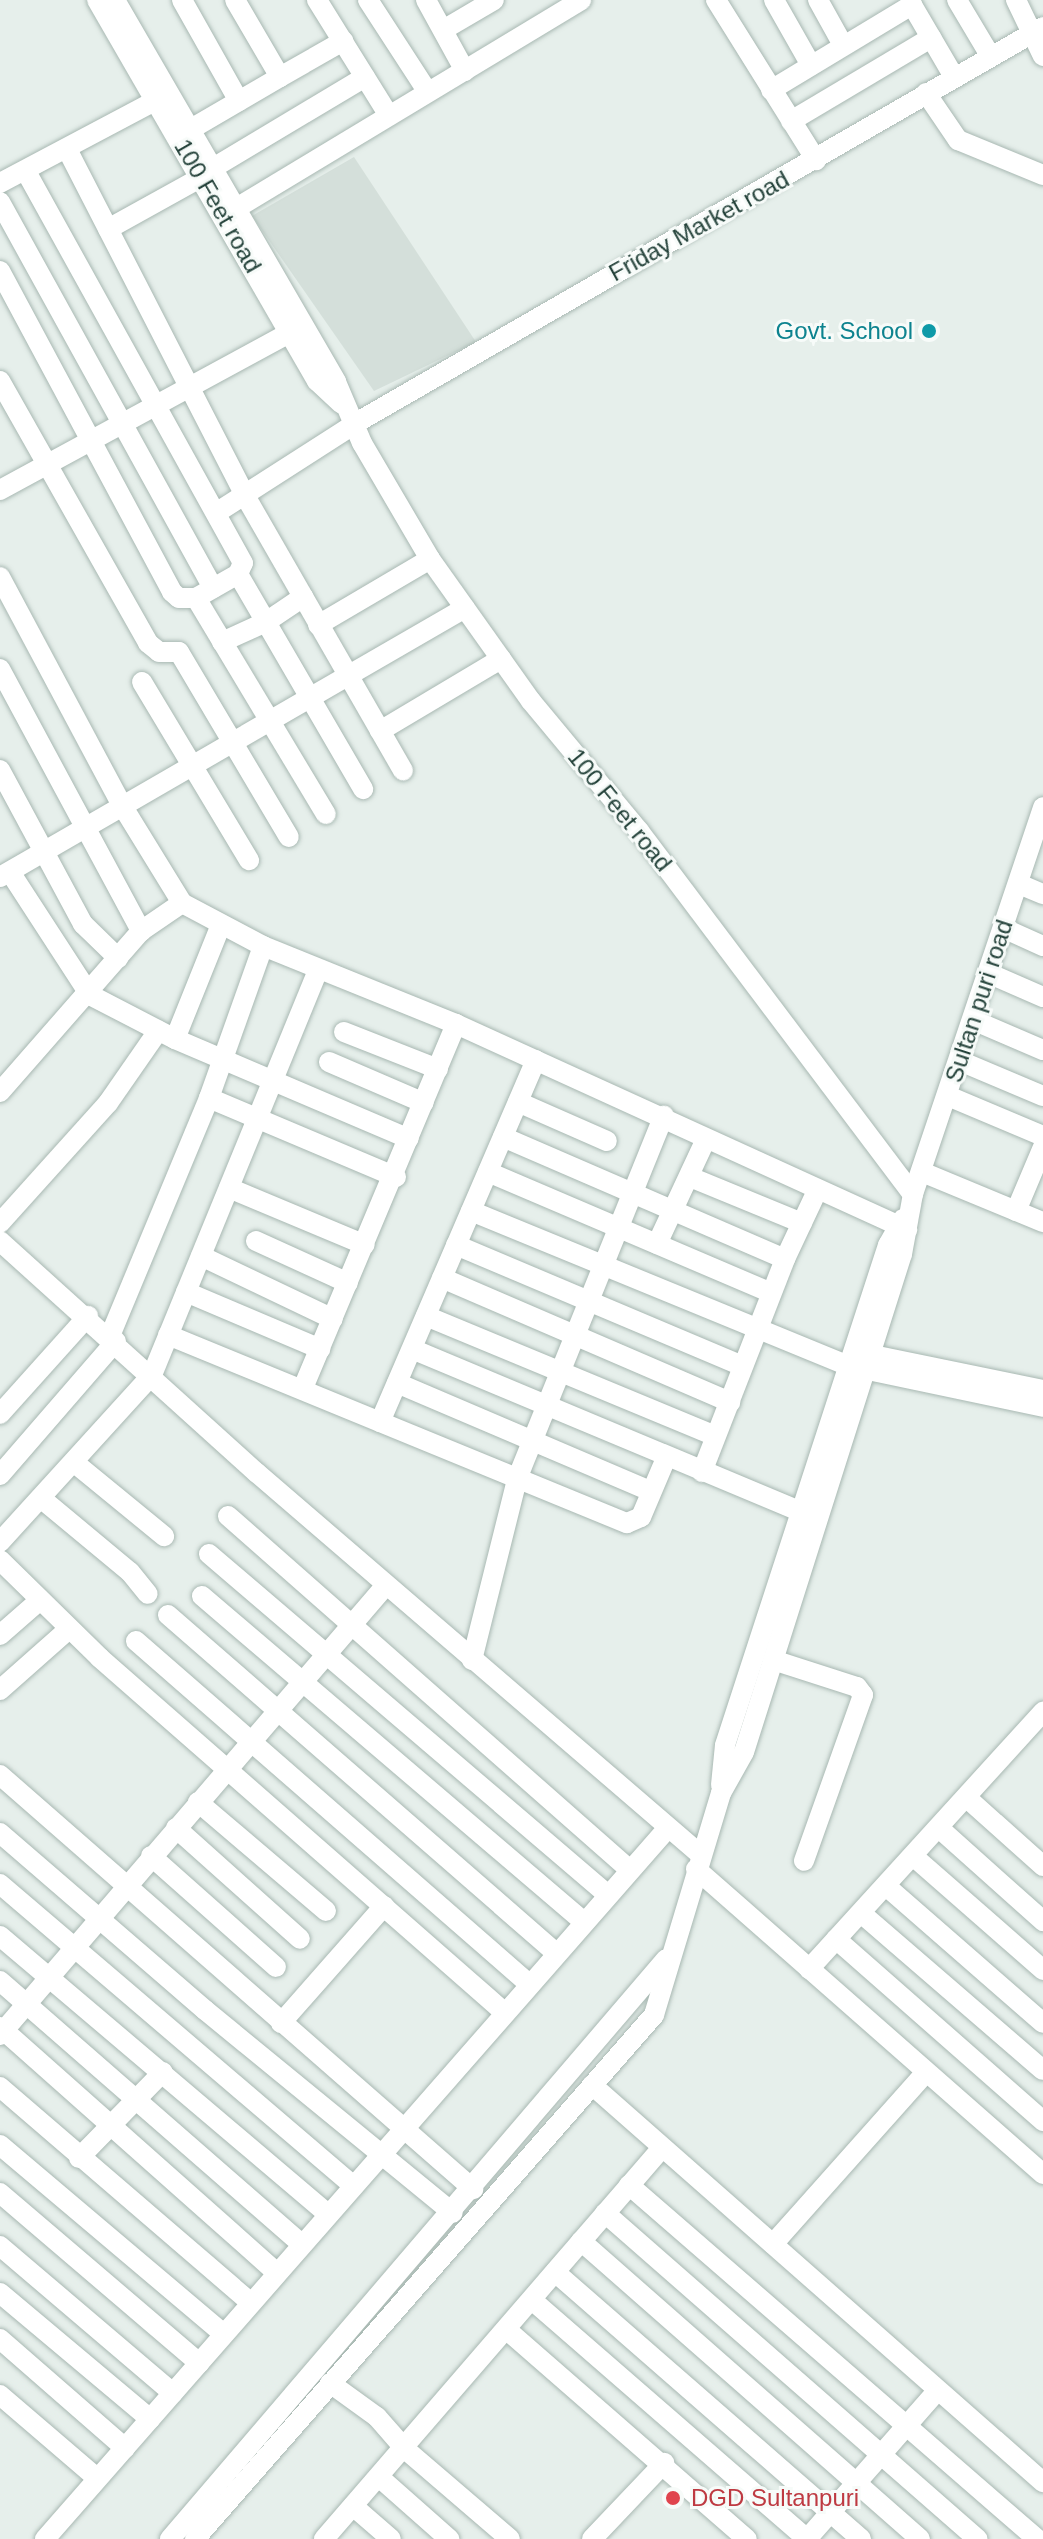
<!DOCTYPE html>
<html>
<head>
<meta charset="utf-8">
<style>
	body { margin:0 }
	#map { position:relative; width:1043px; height:2539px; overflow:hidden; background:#e6efeb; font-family:Helvetica,sans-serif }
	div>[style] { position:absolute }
	.built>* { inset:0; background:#d4dfda }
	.roads { filter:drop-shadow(0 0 2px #a8b8b2) drop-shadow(0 0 2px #a8b8b2) }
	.minor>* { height:20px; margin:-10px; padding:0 10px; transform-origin:10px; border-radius:10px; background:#fff }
	.dots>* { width:22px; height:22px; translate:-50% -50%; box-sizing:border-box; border:4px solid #f7fbf9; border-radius:50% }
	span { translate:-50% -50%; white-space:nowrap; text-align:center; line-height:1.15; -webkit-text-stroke:6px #f7fbf9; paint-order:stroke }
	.street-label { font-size:24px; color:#24423a }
	.culture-label { font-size:24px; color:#0d838f }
	.right { translate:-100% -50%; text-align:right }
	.health-label { font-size:24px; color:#be3a42 }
	.left { translate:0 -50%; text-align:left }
</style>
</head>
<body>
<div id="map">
	<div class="built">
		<i style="clip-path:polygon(354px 157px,476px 342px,374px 391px,252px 216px)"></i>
	</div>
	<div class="roads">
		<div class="minor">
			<i style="left:97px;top:0;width:440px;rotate:60deg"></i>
			<i style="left:317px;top:381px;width:33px;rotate:43deg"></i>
			<i style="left:115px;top:0;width:441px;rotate:59.9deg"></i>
			<i style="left:336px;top:382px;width:66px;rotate:66.9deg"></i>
			<i style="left:362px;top:443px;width:134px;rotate:59.6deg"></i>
			<i style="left:430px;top:559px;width:174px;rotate:54.6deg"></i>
			<i style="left:531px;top:701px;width:169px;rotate:50.3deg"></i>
			<i style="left:639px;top:831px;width:455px;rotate:53deg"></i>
			<i style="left:913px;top:1194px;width:61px;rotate:100.4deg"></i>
			<i style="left:902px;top:1254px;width:522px;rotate:107.6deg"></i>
			<i style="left:744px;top:1752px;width:47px;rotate:119.3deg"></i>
			<i style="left:721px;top:1793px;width:232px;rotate:106.8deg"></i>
			<i style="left:654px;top:2015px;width:697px;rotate:131.22deg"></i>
			<i style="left:182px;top:0;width:116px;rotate:60.6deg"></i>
			<i style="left:317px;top:0;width:134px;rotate:58.1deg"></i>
			<i style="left:368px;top:0;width:108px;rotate:57deg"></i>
			<i style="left:426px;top:0;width:81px;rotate:61.2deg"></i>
			<i style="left:716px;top:0;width:189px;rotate:58deg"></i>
			<i style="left:774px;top:0;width:75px;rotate:60.4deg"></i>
			<i style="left:818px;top:0;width:51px;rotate:60.9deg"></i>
			<i style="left:957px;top:0;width:66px;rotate:59.2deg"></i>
			<i style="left:1016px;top:0;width:62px;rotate:64.3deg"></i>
			<i style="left:443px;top:30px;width:59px;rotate:-30.5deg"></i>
			<i style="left:280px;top:77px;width:73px;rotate:-29.7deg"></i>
			<i style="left:771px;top:90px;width:165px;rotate:-31.1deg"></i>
			<i style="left:912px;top:5px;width:83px;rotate:59.7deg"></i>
			<i style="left:926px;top:93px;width:57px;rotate:55.8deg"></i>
			<i style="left:958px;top:140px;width:92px;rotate:22.4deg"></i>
			<i style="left:791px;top:121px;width:163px;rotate:-30.7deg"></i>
			<i style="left:191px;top:129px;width:103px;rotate:-30.3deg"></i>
			<i style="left:280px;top:77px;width:89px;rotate:-120.3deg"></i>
			<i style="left:68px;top:151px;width:386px;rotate:62.8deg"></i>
			<i style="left:244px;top:494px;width:319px;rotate:60.1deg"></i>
			<i style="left:213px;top:168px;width:177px;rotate:-30.9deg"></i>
			<i style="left:0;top:183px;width:188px;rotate:-27.9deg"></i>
			<i style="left:0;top:202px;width:441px;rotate:61.1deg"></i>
			<i style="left:225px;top:215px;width:416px;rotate:-31.1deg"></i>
			<i style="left:108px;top:229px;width:107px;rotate:-29deg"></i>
			<i style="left:0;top:271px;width:364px;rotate:61.8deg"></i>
			<i style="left:172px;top:592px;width:9px;rotate:41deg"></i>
			<i style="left:179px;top:598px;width:17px"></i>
			<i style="left:196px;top:598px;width:48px;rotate:-29.7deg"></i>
			<i style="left:238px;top:574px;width:12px;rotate:-66deg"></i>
			<i style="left:243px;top:563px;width:448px;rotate:-119deg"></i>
			<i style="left:0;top:381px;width:301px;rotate:60.5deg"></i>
			<i style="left:148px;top:643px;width:14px;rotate:39deg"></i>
			<i style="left:159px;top:652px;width:20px"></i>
			<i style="left:179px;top:652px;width:215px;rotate:59.3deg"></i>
			<i style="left:0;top:490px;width:344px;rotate:-28.5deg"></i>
			<i style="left:216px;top:513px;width:172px;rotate:-32.7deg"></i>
			<i style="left:361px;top:420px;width:787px;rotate:-29.95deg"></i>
			<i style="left:238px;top:574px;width:249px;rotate:59.8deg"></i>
			<i style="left:0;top:577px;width:261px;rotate:61.9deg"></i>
			<i style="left:123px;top:807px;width:113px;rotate:58.4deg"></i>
			<i style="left:182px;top:903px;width:92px;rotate:28deg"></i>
			<i style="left:263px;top:946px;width:208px;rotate:22deg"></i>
			<i style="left:456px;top:1024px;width:496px;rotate:24.5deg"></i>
			<i style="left:196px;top:598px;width:252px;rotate:59deg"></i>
			<i style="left:318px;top:625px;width:130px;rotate:-30.5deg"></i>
			<i style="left:222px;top:642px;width:48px;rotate:-24.4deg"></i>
			<i style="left:266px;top:622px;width:45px;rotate:-34deg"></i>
			<i style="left:0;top:669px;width:298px;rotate:61.7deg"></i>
			<i style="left:142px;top:682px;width:208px;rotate:59deg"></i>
			<i style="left:380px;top:731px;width:141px;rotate:-30.8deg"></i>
			<i style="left:0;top:770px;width:175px;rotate:61.7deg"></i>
			<i style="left:83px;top:924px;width:49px;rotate:44.2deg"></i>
			<i style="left:10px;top:872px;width:147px;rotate:57deg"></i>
			<i style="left:90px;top:995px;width:96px;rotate:27.4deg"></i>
			<i style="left:175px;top:1039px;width:254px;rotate:23.1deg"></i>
			<i style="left:0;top:877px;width:537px;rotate:-30.05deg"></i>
			<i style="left:1019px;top:884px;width:26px;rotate:23deg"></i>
			<i style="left:1003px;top:928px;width:44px;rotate:24.2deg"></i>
			<i style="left:988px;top:973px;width:60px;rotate:23.6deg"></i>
			<i style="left:973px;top:1020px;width:76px;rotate:23.2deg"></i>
			<i style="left:344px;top:1032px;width:101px;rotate:21.5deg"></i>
			<i style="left:175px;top:1039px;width:121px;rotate:-68.1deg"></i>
			<i style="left:960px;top:1061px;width:90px;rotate:22.9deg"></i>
			<i style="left:329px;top:1062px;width:103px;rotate:23.3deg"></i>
			<i style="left:0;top:1092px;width:214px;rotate:-48.8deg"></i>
			<i style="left:141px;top:931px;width:50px;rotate:-34.3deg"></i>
			<i style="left:948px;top:1096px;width:103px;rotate:22.8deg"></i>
			<i style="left:209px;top:1098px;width:203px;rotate:22.9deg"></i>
			<i style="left:518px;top:1102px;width:97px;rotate:23.7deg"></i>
			<i style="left:503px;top:1137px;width:307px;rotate:23.4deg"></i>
			<i style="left:488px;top:1172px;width:308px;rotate:23.1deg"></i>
			<i style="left:922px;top:1172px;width:131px;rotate:22.5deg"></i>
			<i style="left:690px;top:1177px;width:121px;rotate:22.3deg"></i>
			<i style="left:229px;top:1188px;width:147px;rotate:22.7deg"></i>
			<i style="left:913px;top:1194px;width:408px;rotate:-71.4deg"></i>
			<i style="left:471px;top:1211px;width:409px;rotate:22.3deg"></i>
			<i style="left:849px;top:1366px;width:198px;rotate:11.9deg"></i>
			<i style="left:1016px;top:1211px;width:69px;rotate:-67.1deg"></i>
			<i style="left:0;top:1223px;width:161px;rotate:-48deg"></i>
			<i style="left:108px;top:1103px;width:88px;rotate:-55.2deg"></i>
			<i style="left:0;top:1241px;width:346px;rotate:42.1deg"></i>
			<i style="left:257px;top:1473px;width:586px;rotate:40.71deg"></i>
			<i style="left:256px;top:1241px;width:101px;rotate:24.5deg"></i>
			<i style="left:657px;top:1244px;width:116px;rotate:-65deg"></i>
			<i style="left:456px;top:1245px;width:311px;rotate:22.9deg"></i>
			<i style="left:201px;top:1256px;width:146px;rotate:25.5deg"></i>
			<i style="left:442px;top:1278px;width:314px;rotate:23.3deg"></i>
			<i style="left:186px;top:1292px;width:146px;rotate:23deg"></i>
			<i style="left:426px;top:1316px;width:312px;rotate:22.5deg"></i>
			<i style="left:168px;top:1335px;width:496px;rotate:22.3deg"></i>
			<i style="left:627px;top:1523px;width:15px;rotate:-23deg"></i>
			<i style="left:641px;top:1517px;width:64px;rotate:-67deg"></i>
			<i style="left:110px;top:1336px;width:258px;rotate:-67.4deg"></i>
			<i style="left:209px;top:1098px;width:161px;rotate:-70.4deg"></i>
			<i style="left:412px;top:1349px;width:423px;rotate:22.7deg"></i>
			<i style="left:858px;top:1352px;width:189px;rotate:11.6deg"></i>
			<i style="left:397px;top:1383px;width:275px;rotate:23.1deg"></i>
			<i style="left:303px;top:1388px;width:395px;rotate:-67.2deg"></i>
			<i style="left:0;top:1414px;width:132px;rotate:-48.1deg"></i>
			<i style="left:380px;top:1422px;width:394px;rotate:-66.7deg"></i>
			<i style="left:76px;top:1464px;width:114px;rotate:39.3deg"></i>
			<i style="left:702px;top:1472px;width:229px;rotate:-68.7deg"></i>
			<i style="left:785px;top:1259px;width:77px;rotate:-64.8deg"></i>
			<i style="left:0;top:1475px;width:177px;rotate:-49.1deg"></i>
			<i style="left:42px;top:1499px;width:114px;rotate:39.7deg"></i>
			<i style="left:130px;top:1572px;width:28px;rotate:51deg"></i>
			<i style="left:228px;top:1516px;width:536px;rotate:41.37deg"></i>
			<i style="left:0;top:1542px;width:226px;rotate:-47.7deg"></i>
			<i style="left:152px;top:1375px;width:438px;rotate:-67.7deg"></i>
			<i style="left:209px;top:1554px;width:525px;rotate:40.52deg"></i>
			<i style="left:0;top:1560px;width:140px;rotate:44.4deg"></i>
			<i style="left:100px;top:1658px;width:537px;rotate:41.23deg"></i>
			<i style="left:202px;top:1596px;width:502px;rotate:40.48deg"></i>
			<i style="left:168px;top:1615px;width:515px;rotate:41.06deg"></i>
			<i style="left:0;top:1635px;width:52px;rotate:-41.1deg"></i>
			<i style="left:136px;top:1641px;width:522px;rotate:41.11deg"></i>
			<i style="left:472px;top:1660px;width:187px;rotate:-76deg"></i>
			<i style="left:517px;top:1479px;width:392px;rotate:-68deg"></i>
			<i style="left:773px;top:1660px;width:88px;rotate:17.8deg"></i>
			<i style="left:857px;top:1687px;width:10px;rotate:53deg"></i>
			<i style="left:863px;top:1695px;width:176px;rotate:109.6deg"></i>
			<i style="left:0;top:1690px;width:92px;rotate:-41.5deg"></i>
			<i style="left:0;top:1775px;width:629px;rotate:41.19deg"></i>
			<i style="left:721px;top:1785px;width:40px;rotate:-84.3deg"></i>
			<i style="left:725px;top:1745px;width:526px;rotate:-71.94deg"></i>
			<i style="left:888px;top:1245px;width:30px;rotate:-60deg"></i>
			<i style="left:967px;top:1798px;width:102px;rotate:41.8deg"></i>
			<i style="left:198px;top:1802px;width:168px;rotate:40.4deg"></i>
			<i style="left:176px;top:1828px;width:166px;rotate:41.8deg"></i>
			<i style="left:939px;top:1828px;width:140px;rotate:41.8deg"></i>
			<i style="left:0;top:1833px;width:271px;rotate:40.8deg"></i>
			<i style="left:205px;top:2010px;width:320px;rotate:39.3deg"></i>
			<i style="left:151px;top:1856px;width:167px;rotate:41.6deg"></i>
			<i style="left:913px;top:1856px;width:173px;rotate:41.2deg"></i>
			<i style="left:696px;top:1869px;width:462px;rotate:41.3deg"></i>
			<i style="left:0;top:1884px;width:465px;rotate:40.5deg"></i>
			<i style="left:886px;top:1886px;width:208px;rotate:41.1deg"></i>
			<i style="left:861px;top:1913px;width:240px;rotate:40.8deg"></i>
			<i style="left:0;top:1936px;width:430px;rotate:40.3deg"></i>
			<i style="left:836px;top:1939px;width:276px;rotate:41.3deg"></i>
			<i style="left:809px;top:1969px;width:348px;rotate:-47.7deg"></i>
			<i style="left:0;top:1981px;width:400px;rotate:41.1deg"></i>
			<i style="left:281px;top:2023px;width:156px;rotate:-48.6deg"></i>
			<i style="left:0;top:2027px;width:370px;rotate:41.6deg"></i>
			<i style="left:0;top:2035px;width:593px;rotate:-49.38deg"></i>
			<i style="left:592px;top:2085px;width:601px;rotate:41.36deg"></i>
			<i style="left:0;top:2087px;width:331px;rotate:40.7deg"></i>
			<i style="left:0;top:2145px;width:293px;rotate:40.2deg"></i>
			<i style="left:79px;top:2158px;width:120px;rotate:-45.7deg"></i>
			<i style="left:629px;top:2185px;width:540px;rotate:40.95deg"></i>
			<i style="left:0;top:2193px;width:262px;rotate:40.5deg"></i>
			<i style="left:605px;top:2213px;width:495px;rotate:41.2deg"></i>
			<i style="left:581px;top:2241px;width:451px;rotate:41.3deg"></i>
			<i style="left:773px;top:2244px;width:230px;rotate:-48.3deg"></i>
			<i style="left:0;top:2246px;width:227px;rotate:40.4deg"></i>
			<i style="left:555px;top:2272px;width:406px;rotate:41.1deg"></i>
			<i style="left:0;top:2293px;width:196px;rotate:40deg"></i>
			<i style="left:532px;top:2300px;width:364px;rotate:41deg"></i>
			<i style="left:807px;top:2539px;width:197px;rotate:-48.7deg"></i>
			<i style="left:507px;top:2330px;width:318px;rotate:41.1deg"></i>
			<i style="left:0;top:2339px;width:166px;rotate:41.1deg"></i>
			<i style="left:330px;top:2383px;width:58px;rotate:35.9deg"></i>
			<i style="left:377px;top:2417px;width:43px;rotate:48.8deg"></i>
			<i style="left:405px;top:2449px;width:138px;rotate:40.6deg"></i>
			<i style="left:0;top:2395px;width:128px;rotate:40.6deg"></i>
			<i style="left:379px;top:2477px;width:94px;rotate:41.5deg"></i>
			<i style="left:353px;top:2506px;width:50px;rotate:41deg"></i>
			<i style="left:45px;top:2539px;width:944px;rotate:-48.78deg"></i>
			<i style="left:170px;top:2539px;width:763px;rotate:-49.46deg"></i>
			<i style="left:324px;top:2539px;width:515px;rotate:-49.17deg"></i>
			<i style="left:592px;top:2539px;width:105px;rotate:-46.5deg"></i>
		</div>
	</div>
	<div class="dots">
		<i style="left:929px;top:331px;background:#0f9aa8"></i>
		<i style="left:673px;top:2498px;background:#e0444e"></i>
	</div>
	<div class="street-label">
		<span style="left:218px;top:206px;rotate:60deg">100 Feet road</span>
		<span style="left:699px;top:226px;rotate:-29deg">Friday Market road</span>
		<span style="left:620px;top:810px;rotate:51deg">100 Feet road</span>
		<span style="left:979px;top:1001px;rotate:-72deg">Sultan puri road</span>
	</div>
	<div class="culture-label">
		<span class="right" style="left:913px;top:331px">Govt. School</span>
	</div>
	<div class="health-label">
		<span class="left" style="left:691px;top:2498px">DGD Sultanpuri</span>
	</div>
</div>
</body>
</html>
